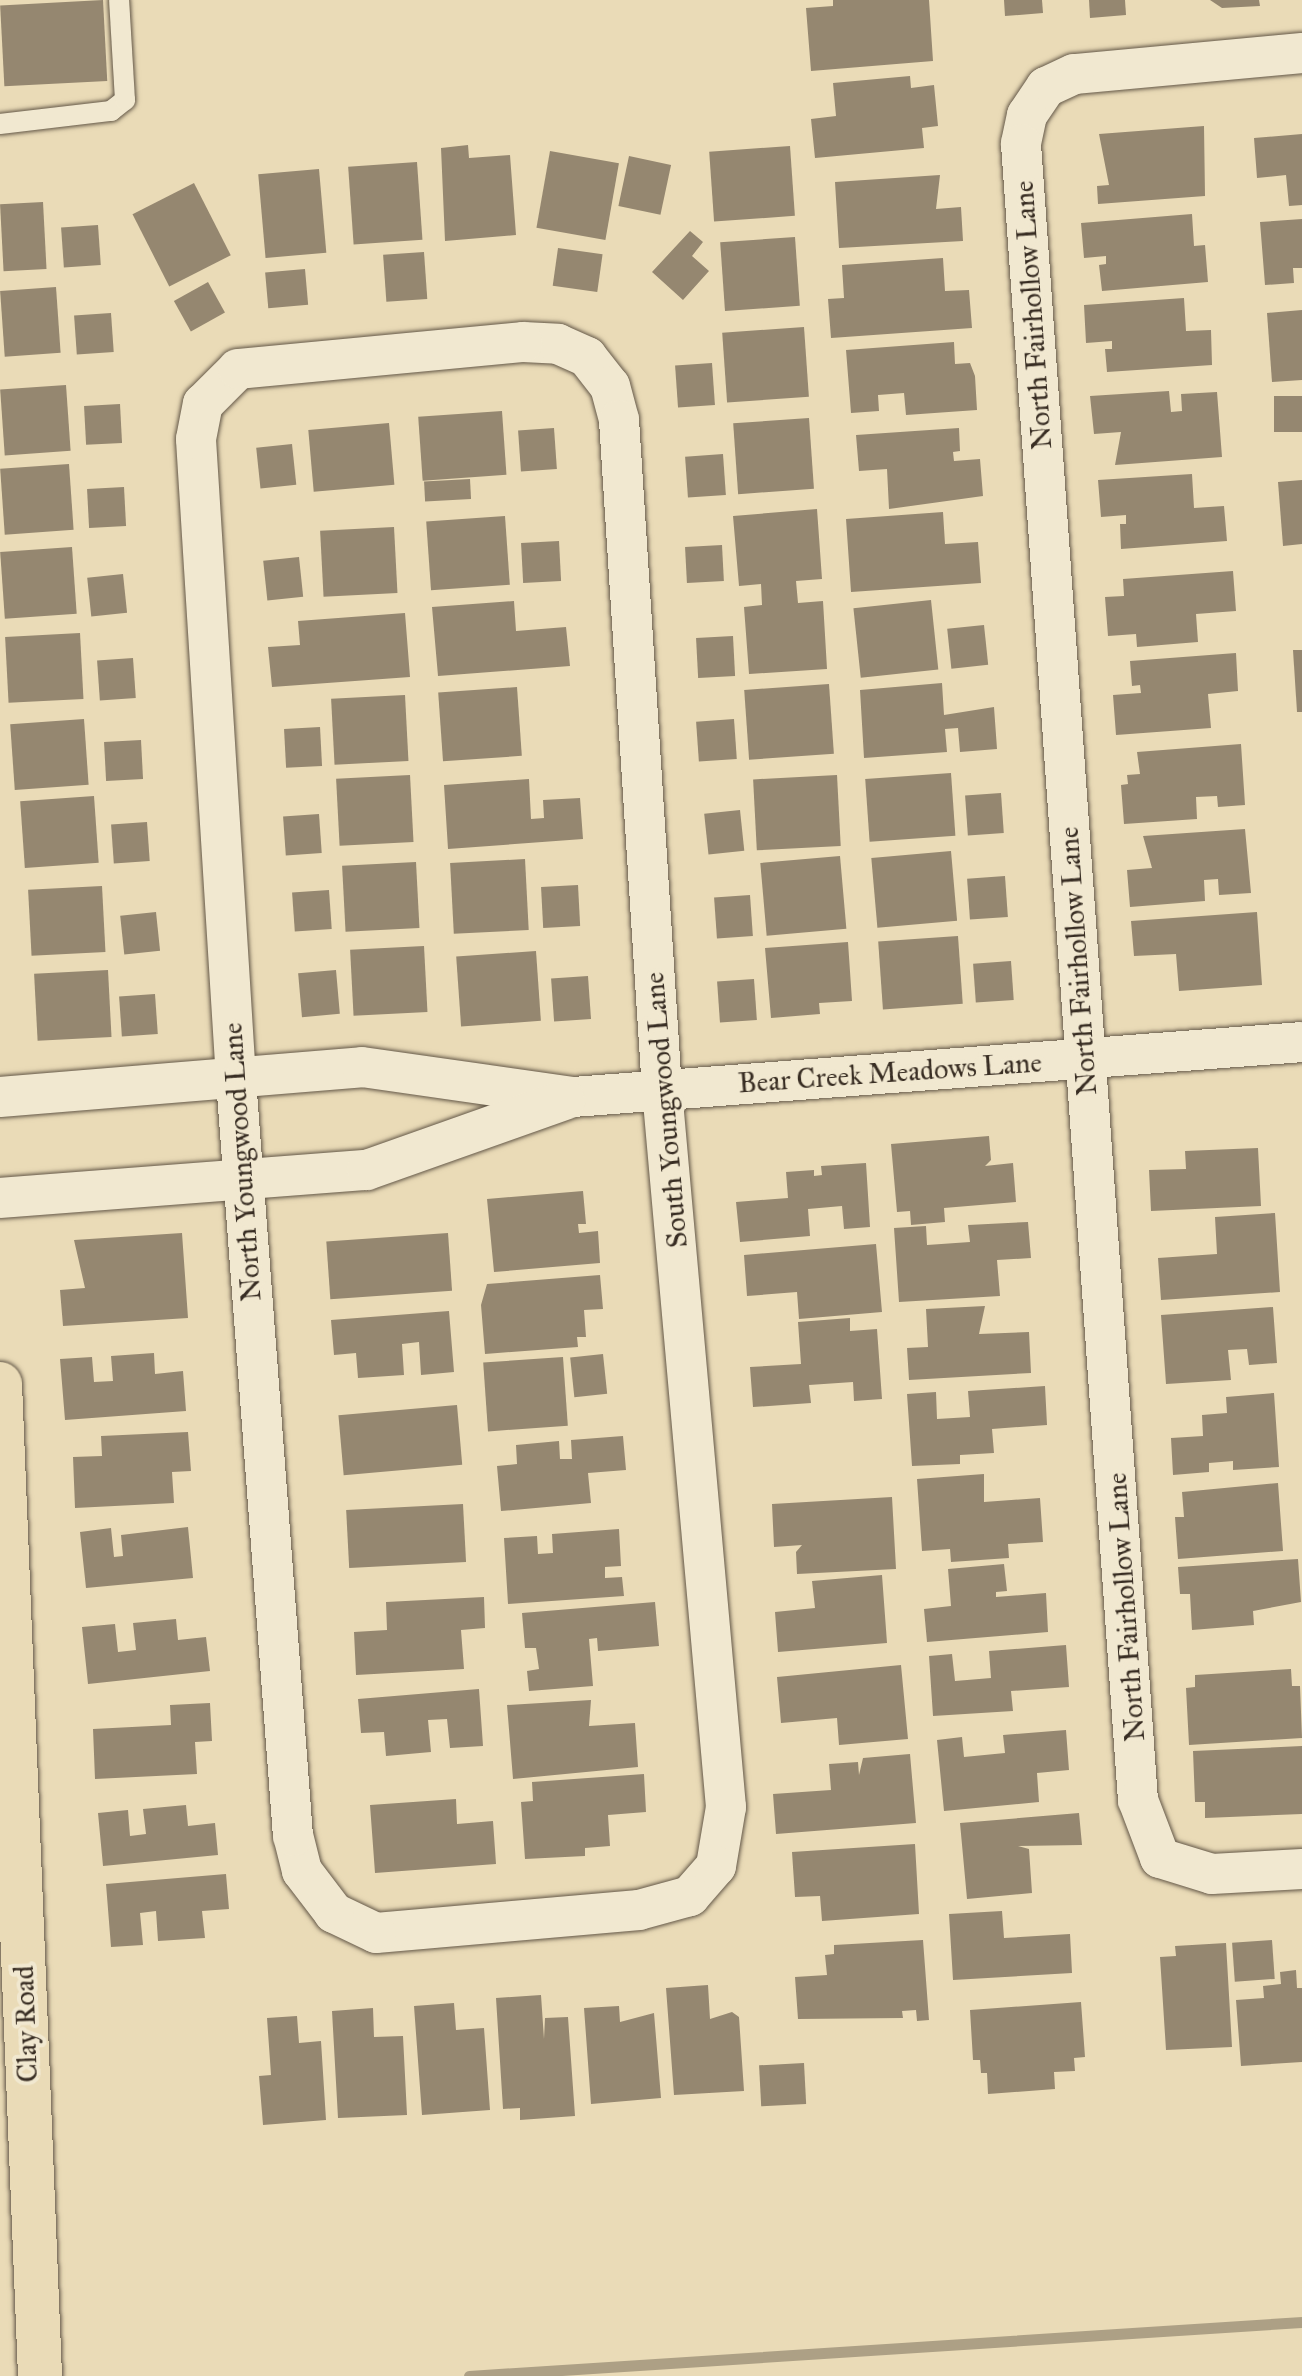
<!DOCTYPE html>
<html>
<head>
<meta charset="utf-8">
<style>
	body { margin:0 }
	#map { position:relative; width:1302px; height:2376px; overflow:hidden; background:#eadbb7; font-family:"IM FELL Great Primer",serif }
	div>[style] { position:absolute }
	.stream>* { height:11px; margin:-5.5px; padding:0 5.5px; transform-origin:5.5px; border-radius:5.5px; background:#ada085 }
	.building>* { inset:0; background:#958770; transform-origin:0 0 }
	.roads { filter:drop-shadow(0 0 2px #645848) drop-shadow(0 0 2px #645848) }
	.lane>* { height:20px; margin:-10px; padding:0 10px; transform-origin:10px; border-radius:10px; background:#f1e8d0 }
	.street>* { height:40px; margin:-20px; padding:0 20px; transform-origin:20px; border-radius:20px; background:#f1e8d0 }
	.primary>* { height:44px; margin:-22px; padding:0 22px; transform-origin:22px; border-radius:22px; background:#eadbb7 }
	span { translate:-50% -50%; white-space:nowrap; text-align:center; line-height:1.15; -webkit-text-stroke:8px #f1e8d0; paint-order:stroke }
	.street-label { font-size:28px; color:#382d23 }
</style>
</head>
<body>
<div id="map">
	<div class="stream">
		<i style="left:469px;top:2376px;width:835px;rotate:-3.71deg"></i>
	</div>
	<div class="building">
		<i style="left:103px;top:0;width:81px;height:103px;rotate:87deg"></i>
		<i style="clip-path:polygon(833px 0,929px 0,933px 61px,811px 71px,806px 8px,833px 6px)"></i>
		<i style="clip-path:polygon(1004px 0,1042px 0,1043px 13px,1005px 16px)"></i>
		<i style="clip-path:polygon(1089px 0,1125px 0,1126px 15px,1090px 18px)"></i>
		<i style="clip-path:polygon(1210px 0,1259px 0,1260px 6px,1222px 8px)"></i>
		<i style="clip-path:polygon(910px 76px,911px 88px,934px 85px,938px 126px,922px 128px,924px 148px,815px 158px,811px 119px,836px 116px,833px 83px)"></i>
		<i style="clip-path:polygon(1204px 126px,1205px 196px,1098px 204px,1097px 186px,1109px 185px,1099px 134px)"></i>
		<i style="clip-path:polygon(1302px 134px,1302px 205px,1289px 206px,1286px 175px,1257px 178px,1254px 138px)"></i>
		<i style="clip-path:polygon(468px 145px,469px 158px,510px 155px,516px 235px,445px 241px,441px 148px)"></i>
		<i style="left:790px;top:146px;width:70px;height:81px;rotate:86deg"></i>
		<i style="left:550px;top:151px;width:70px;height:78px;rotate:10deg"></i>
		<i style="left:629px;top:156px;width:43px;height:51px;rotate:12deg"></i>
		<i style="left:417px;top:162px;width:78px;height:69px;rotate:86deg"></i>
		<i style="left:319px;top:169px;width:84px;height:61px;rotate:85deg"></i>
		<i style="clip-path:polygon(940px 175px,936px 209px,961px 207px,963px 241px,839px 248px,835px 182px)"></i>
		<i style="left:194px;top:183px;width:81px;height:69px;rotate:63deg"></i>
		<i style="left:43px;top:202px;width:67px;height:43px;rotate:87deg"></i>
		<i style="clip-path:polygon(1192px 214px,1194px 246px,1205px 245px,1208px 282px,1102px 291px,1099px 265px,1106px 264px,1106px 256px,1084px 258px,1081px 223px)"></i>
		<i style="clip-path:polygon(1302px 219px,1302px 268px,1293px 268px,1294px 283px,1265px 285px,1260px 222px)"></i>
		<i style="left:98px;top:225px;width:40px;height:37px;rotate:86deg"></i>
		<i style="clip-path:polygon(690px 231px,703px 242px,692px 256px,709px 271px,683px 300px,652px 272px)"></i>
		<i style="left:795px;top:237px;width:69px;height:75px;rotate:86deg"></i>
		<i style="left:558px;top:248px;width:45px;height:38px;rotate:8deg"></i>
		<i style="left:424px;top:252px;width:47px;height:41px;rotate:86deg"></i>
		<i style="clip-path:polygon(943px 258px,945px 291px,969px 290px,972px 328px,831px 338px,828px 299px,844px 298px,842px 265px)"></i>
		<i style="left:305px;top:269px;width:36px;height:40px;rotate:85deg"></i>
		<i style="left:208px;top:282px;width:35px;height:39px;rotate:61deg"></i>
		<i style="left:56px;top:287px;width:66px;height:56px;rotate:86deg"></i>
		<i style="clip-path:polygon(1184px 298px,1186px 331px,1211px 330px,1212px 365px,1107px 372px,1105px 349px,1112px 349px,1112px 341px,1086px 343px,1084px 305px)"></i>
		<i style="clip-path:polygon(1302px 310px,1302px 380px,1272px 382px,1267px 313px)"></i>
		<i style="left:111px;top:313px;width:39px;height:37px;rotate:86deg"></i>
		<i style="left:804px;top:327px;width:70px;height:82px;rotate:86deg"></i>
		<i style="clip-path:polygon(954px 342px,955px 364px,970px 363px,975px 376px,977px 410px,906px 415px,904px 393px,878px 395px,879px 411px,851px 413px,846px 350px)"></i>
		<i style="left:712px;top:363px;width:42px;height:37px;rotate:86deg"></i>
		<i style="left:66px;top:385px;width:66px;height:66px;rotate:86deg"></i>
		<i style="clip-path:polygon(1169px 391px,1171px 412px,1182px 411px,1181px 394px,1217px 392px,1222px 457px,1115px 465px,1121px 432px,1094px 434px,1090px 396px)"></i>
		<i style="left:1302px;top:396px;width:36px;height:28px;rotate:90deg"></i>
		<i style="left:120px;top:404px;width:39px;height:36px;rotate:87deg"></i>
		<i style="left:502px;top:411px;width:64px;height:84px;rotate:86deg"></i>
		<i style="left:809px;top:418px;width:71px;height:76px;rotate:86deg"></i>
		<i style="left:389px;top:423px;width:62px;height:81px;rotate:85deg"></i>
		<i style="left:554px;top:428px;width:41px;height:36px;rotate:86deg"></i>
		<i style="clip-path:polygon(959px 428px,960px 451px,953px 452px,954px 461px,980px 459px,983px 496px,889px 509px,887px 469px,859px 471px,856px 435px)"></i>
		<i style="left:292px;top:444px;width:41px;height:36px;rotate:84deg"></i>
		<i style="left:723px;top:454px;width:41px;height:38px;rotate:86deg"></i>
		<i style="left:69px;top:464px;width:66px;height:69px;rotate:86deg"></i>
		<i style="clip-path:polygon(1192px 474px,1194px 508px,1224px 506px,1227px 541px,1121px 549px,1120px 524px,1126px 524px,1126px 515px,1101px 517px,1098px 480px)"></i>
		<i style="left:470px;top:479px;width:20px;height:46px;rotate:87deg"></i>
		<i style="clip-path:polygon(1302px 480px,1302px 544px,1283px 546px,1278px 482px)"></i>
		<i style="left:124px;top:487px;width:39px;height:37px;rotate:87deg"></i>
		<i style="clip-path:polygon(817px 509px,822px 579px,796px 581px,798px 603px,823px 601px,827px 669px,749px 674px,744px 607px,762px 605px,761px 584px,739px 586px,733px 516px)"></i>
		<i style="clip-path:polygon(943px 512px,945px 544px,978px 542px,981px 583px,851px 592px,846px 519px)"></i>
		<i style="left:505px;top:516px;width:69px;height:79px;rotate:86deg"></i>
		<i style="left:394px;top:527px;width:66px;height:74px;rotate:87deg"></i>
		<i style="left:559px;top:541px;width:40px;height:38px;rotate:87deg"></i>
		<i style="left:722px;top:545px;width:36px;height:37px;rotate:87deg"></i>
		<i style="left:72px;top:547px;width:67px;height:72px;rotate:86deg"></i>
		<i style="left:299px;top:557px;width:40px;height:36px;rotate:84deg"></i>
		<i style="clip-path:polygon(1233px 571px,1236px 611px,1196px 614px,1198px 642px,1137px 647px,1136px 634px,1108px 636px,1105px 597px,1124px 596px,1123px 579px)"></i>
		<i style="left:123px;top:574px;width:39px;height:36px;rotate:84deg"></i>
		<i style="left:931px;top:600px;width:70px;height:78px;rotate:84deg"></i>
		<i style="clip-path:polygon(514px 601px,516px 631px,566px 627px,570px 666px,438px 676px,432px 607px)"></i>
		<i style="clip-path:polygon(405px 613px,410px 677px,272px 687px,268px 647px,300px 645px,298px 621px)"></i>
		<i style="left:984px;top:625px;width:40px;height:37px;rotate:84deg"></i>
		<i style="left:80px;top:633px;width:66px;height:75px;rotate:87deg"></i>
		<i style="left:733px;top:636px;width:40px;height:37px;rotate:87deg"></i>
		<i style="clip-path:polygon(1293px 650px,1302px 650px,1302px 712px,1297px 712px)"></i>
		<i style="clip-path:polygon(1236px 653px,1238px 691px,1208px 694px,1211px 728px,1116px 735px,1113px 695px,1141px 693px,1140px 685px,1132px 686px,1130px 661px)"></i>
		<i style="left:133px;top:658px;width:40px;height:36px;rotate:86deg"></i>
		<i style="clip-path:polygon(942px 683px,944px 715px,994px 707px,997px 749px,960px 752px,958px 728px,945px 729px,947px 752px,864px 758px,860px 690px)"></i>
		<i style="left:829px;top:684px;width:70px;height:85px;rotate:86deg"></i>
		<i style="left:517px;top:687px;width:69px;height:79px;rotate:86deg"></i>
		<i style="left:405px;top:695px;width:66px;height:74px;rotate:87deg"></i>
		<i style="left:84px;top:719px;width:66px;height:74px;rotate:86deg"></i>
		<i style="left:734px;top:719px;width:40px;height:38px;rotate:86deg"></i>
		<i style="left:320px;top:727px;width:39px;height:36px;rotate:87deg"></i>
		<i style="left:141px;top:740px;width:39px;height:37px;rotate:87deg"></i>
		<i style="clip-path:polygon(1241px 744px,1245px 805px,1218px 807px,1217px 796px,1196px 797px,1197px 819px,1124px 824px,1121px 785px,1128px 784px,1127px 775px,1140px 774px,1137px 752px)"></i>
		<i style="left:951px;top:773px;width:63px;height:86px;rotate:86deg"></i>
		<i style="left:410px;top:775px;width:67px;height:74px;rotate:87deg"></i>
		<i style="left:837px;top:775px;width:71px;height:84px;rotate:87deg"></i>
		<i style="clip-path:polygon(529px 779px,531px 819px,544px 818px,543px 800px,580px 798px,583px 839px,448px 849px,444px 785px)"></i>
		<i style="left:1001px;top:793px;width:40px;height:36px;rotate:86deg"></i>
		<i style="left:94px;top:796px;width:67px;height:74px;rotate:86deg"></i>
		<i style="left:740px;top:810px;width:41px;height:36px;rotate:84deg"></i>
		<i style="left:319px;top:814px;width:39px;height:36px;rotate:86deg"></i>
		<i style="left:147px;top:822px;width:39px;height:36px;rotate:86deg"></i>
		<i style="clip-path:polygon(1245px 829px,1251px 893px,1219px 895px,1218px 879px,1204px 880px,1205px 901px,1130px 907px,1127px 870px,1152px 868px,1143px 836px)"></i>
		<i style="left:951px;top:851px;width:70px;height:80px;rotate:85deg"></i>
		<i style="left:840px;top:856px;width:73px;height:80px;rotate:85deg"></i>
		<i style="left:525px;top:859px;width:71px;height:75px;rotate:87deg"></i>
		<i style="left:416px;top:862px;width:66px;height:74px;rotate:87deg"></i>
		<i style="left:1005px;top:876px;width:41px;height:38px;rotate:86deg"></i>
		<i style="left:578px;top:885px;width:41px;height:37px;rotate:87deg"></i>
		<i style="left:102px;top:886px;width:66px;height:74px;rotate:87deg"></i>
		<i style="left:329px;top:890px;width:39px;height:37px;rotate:86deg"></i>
		<i style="left:750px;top:895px;width:41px;height:36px;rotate:86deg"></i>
		<i style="left:156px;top:912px;width:39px;height:36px;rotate:84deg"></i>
		<i style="clip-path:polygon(1257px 912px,1262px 985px,1179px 991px,1176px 954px,1134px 956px,1131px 921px)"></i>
		<i style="left:958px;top:936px;width:68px;height:80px;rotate:86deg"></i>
		<i style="clip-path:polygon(848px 942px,852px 1001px,819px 1003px,820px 1014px,771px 1018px,765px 948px)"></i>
		<i style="left:424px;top:946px;width:66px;height:74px;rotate:87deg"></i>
		<i style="left:536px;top:951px;width:70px;height:80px;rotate:86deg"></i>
		<i style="left:1011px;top:961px;width:39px;height:38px;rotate:86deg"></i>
		<i style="left:108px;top:970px;width:67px;height:74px;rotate:87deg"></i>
		<i style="left:336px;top:970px;width:44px;height:38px;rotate:85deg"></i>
		<i style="left:588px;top:976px;width:43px;height:37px;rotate:86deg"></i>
		<i style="left:754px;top:979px;width:41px;height:37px;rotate:86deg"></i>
		<i style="left:155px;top:994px;width:40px;height:36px;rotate:86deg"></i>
		<i style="clip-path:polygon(989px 1136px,991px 1160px,985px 1166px,1013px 1163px,1016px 1202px,944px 1208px,945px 1222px,911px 1225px,910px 1211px,897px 1212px,891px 1144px)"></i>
		<i style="clip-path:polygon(1258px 1148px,1261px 1206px,1151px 1211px,1149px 1170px,1186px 1169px,1185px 1151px)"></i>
		<i style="clip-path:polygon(866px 1163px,870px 1227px,844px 1229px,842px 1206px,808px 1209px,810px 1236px,740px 1242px,736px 1202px,788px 1198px,786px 1172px,814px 1170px,814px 1176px,822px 1175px,821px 1166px)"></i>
		<i style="clip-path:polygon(583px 1191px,586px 1224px,578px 1224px,579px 1233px,598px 1231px,600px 1263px,494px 1272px,487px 1199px)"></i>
		<i style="clip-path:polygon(1275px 1213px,1280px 1292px,1161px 1300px,1158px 1258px,1217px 1254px,1215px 1217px)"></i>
		<i style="clip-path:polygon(1028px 1222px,1031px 1258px,997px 1260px,1000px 1296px,899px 1302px,894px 1228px,926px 1226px,927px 1245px,970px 1242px,968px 1225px)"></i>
		<i style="clip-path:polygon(182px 1233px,188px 1318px,63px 1326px,60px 1290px,85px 1288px,74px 1240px)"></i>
		<i style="left:448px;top:1233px;width:58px;height:122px;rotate:86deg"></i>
		<i style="clip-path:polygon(876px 1244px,882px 1312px,799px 1319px,797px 1292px,747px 1296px,744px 1255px)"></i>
		<i style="clip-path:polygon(600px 1275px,603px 1309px,584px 1310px,586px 1337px,577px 1337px,578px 1347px,485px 1354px,481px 1305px,487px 1284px)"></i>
		<i style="clip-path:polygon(985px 1306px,979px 1334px,1029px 1332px,1031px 1373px,909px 1380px,907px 1348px,928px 1347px,926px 1309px)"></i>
		<i style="clip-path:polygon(1273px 1307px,1277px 1363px,1249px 1365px,1247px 1349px,1228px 1350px,1231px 1380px,1166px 1384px,1161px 1315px)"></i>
		<i style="clip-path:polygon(449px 1311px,454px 1372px,421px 1375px,419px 1342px,402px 1344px,404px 1375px,358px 1378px,356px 1353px,334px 1355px,331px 1320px)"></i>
		<i style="clip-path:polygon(850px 1318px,850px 1331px,877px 1329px,882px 1399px,854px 1401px,853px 1382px,809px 1385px,811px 1403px,753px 1407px,750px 1367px,801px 1364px,798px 1322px)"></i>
		<i style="clip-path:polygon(154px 1353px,155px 1374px,183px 1371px,186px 1411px,65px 1420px,60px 1359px,92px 1357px,94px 1382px,113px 1381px,111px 1356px)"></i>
		<i style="left:603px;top:1354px;width:40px;height:33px;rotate:84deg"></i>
		<i style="left:563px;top:1357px;width:69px;height:80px;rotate:86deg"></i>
		<i style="clip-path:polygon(1045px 1386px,1047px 1425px,992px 1429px,994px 1453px,960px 1455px,960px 1464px,912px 1466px,907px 1394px,936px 1392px,937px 1419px,970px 1417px,968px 1391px)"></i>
		<i style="clip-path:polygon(1274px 1393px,1279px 1467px,1233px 1470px,1233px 1461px,1209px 1463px,1209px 1472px,1173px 1475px,1171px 1438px,1203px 1436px,1202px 1415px,1227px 1413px,1226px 1397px)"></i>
		<i style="left:457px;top:1405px;width:60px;height:119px;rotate:85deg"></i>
		<i style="clip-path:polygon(188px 1432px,191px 1471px,172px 1472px,174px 1503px,75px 1508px,73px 1457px,102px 1456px,101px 1436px)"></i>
		<i style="clip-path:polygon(623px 1436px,626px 1470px,588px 1473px,591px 1503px,501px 1511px,497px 1466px,517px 1464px,516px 1445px,559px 1441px,560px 1459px,572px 1459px,571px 1440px)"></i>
		<i style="clip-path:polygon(984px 1474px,984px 1502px,1040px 1498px,1043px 1542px,1008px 1544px,1009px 1558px,951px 1562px,950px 1549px,922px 1551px,917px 1479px)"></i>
		<i style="clip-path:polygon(1278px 1483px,1283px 1551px,1178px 1559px,1175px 1517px,1184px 1517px,1182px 1492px)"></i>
		<i style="clip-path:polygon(892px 1497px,896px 1569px,797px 1574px,796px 1552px,802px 1545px,774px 1547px,772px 1504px)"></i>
		<i style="left:463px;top:1504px;width:58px;height:117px;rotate:87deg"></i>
		<i style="clip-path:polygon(188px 1527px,193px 1578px,86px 1588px,80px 1532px,111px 1528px,114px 1557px,123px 1556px,121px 1535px)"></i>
		<i style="clip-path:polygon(619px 1529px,621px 1566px,605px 1567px,605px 1578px,622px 1577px,624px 1596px,508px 1604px,504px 1538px,537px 1536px,538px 1554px,553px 1553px,552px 1534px)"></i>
		<i style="clip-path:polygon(1298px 1559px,1301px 1602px,1253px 1611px,1254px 1625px,1192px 1630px,1190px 1594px,1180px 1594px,1178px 1567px)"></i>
		<i style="clip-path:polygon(1004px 1564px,1007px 1591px,996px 1592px,996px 1597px,1046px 1593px,1048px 1632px,927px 1642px,924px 1609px,951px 1606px,948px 1569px)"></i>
		<i style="clip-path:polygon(882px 1575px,887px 1643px,778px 1652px,775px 1612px,815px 1608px,812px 1581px)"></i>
		<i style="clip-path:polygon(484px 1597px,485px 1628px,461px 1630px,464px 1669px,356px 1675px,354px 1632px,387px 1630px,386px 1602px)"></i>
		<i style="clip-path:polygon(655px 1602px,659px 1646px,598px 1651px,597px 1638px,589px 1639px,593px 1686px,529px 1691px,527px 1671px,539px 1669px,536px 1648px,525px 1648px,522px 1613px)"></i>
		<i style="clip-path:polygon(176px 1619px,178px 1640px,206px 1637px,210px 1671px,88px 1684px,82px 1627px,115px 1624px,118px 1652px,136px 1650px,133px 1623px)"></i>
		<i style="clip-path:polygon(1066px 1645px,1069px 1687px,1011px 1691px,1013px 1711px,933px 1716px,929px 1656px,952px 1654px,955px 1681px,991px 1678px,989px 1651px)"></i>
		<i style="clip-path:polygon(901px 1665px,908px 1739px,839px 1745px,837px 1718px,781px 1723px,777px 1677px)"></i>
		<i style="clip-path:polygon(1291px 1669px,1292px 1686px,1300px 1686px,1302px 1738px,1189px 1745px,1186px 1688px,1195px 1687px,1195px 1675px)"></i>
		<i style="clip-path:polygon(479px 1689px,483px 1746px,450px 1748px,447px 1719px,428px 1720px,431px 1752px,386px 1756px,384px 1732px,361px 1733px,358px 1699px)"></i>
		<i style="clip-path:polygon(591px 1700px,589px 1726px,635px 1723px,638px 1767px,513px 1779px,507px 1705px)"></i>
		<i style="clip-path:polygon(210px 1703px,212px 1741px,195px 1742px,197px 1774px,95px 1779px,93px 1729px,171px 1725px,170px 1705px)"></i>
		<i style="clip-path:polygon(1066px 1730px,1069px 1770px,1037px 1773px,1039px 1802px,944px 1811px,937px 1740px,962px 1737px,964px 1757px,1005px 1753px,1003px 1735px)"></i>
		<i style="clip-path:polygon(1302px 1746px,1302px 1814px,1205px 1818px,1205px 1802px,1195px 1802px,1193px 1751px)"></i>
		<i style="clip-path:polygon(910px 1754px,916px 1823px,776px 1834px,773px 1794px,831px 1790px,829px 1764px,858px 1762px,859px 1775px,863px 1758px)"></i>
		<i style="clip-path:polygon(644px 1774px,646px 1812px,608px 1815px,610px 1846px,585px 1848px,585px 1856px,525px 1859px,521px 1802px,533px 1801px,532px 1782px)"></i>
		<i style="clip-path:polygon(456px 1799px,457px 1824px,493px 1821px,496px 1864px,375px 1873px,370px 1805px)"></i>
		<i style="clip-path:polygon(186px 1805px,188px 1826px,215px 1823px,218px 1855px,103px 1866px,98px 1813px,128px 1810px,130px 1836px,146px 1834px,143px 1809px)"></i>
		<i style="clip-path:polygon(1079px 1813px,1082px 1845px,1018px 1846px,1029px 1849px,1032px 1893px,967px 1899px,960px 1823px)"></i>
		<i style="clip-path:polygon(915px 1844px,919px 1914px,822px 1921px,820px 1896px,795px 1897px,792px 1852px)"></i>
		<i style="clip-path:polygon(226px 1874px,229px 1909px,202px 1911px,205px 1938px,158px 1941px,156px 1911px,140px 1913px,143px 1945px,111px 1947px,106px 1884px)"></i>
		<i style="clip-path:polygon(1002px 1911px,1004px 1938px,1070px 1934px,1072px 1973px,953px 1980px,949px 1914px)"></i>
		<i style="clip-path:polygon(923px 1940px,929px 2020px,917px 2021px,916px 2010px,902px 2011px,903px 2018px,798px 2019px,795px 1977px,827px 1975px,825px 1955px,834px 1954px,834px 1945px)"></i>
		<i style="left:1272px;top:1940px;width:39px;height:40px;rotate:86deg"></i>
		<i style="clip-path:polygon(1226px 1943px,1232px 2047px,1166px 2050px,1160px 1957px,1176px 1956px,1175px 1946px)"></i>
		<i style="clip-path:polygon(1296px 1970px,1297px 1988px,1302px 1988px,1302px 2062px,1241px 2066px,1236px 2000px,1264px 1998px,1263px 1986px,1281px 1984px,1280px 1972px)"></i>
		<i style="clip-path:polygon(708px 1985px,710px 2019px,732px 2012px,739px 2017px,744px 2091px,674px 2095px,666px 1988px)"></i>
		<i style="clip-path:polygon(541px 1995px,544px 2039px,545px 2018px,568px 2017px,575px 2116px,520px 2120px,520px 2108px,503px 2109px,496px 1998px)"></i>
		<i style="clip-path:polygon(1081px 2002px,1085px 2057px,1074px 2058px,1075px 2071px,1054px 2072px,1055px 2089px,988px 2094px,987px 2073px,981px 2073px,980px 2060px,973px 2060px,970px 2010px)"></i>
		<i style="clip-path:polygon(454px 2003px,456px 2030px,484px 2028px,490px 2110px,422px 2115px,414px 2006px)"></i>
		<i style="clip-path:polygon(619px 2006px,620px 2022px,654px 2013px,661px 2098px,591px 2104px,584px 2008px)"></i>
		<i style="clip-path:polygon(373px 2008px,374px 2037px,403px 2036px,407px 2115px,338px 2118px,332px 2011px)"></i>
		<i style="clip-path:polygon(297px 2016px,299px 2043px,321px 2041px,326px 2120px,263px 2125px,259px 2076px,271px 2075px,267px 2018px)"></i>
		<i style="left:804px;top:2063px;width:41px;height:45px;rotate:87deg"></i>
	</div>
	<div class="roads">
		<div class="lane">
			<i style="left:0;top:124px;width:112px;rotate:-6.7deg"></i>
			<i style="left:111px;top:111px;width:18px;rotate:-38deg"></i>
			<i style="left:125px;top:100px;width:100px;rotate:-93.4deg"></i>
		</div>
		<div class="street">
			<i style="left:1302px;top:53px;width:229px;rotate:174.7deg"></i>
			<i style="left:1074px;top:74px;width:31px;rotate:155deg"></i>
			<i style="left:1046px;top:87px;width:34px;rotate:124deg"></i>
			<i style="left:1027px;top:115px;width:30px;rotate:102deg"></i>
			<i style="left:1021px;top:144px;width:1660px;rotate:85.96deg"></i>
			<i style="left:1138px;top:1800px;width:62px;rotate:69.2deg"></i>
			<i style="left:1160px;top:1858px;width:54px;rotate:17.1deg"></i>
			<i style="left:1212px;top:1874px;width:90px;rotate:-3.2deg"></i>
			<i style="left:523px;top:342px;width:35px;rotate:3deg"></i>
			<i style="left:558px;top:344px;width:32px;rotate:24deg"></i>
			<i style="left:587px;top:357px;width:37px;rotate:52deg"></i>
			<i style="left:610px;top:386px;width:35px;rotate:75deg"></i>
			<i style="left:619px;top:420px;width:671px;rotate:86.33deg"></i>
			<i style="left:662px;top:1090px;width:720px;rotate:84.9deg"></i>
			<i style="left:726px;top:1807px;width:60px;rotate:99.6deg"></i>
			<i style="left:716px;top:1866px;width:40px;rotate:131deg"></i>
			<i style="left:690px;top:1896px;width:53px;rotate:164.6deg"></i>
			<i style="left:639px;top:1910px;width:264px;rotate:175deg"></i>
			<i style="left:376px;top:1933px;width:47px;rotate:-154.5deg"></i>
			<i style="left:334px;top:1913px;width:53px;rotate:-127.3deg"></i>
			<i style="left:302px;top:1871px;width:36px;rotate:-104deg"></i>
			<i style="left:293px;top:1836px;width:759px;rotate:-94.31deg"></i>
			<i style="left:236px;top:1079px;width:641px;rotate:-93.58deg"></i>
			<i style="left:196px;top:439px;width:36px;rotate:-79deg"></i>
			<i style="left:203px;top:404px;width:49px;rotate:-45deg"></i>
			<i style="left:238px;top:369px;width:286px;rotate:-5.4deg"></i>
			<i style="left:0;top:1097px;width:363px;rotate:-4.7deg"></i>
			<i style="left:362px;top:1067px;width:213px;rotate:8.1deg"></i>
			<i style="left:573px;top:1097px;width:731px;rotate:-4.31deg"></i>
			<i style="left:0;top:1198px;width:368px;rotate:-4.4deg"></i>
			<i style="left:367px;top:1170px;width:210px;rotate:-19.5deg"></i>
		</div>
		<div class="primary">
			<i style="left:0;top:1384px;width:993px;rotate:87.69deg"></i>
		</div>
	</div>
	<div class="street-label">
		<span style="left:1033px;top:315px;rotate:-94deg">North Fairhollow Lane</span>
		<span style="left:1078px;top:961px;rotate:-94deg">North Fairhollow Lane</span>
		<span style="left:890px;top:1073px;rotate:-4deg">Bear Creek Meadows Lane</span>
		<span style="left:666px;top:1110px;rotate:-95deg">South Youngwood Lane</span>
		<span style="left:242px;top:1162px;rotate:-94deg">North Youngwood Lane</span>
		<span style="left:1126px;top:1607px;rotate:-94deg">North Fairhollow Lane</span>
		<span style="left:26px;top:2024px;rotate:-92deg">Clay Road</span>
	</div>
</div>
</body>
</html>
